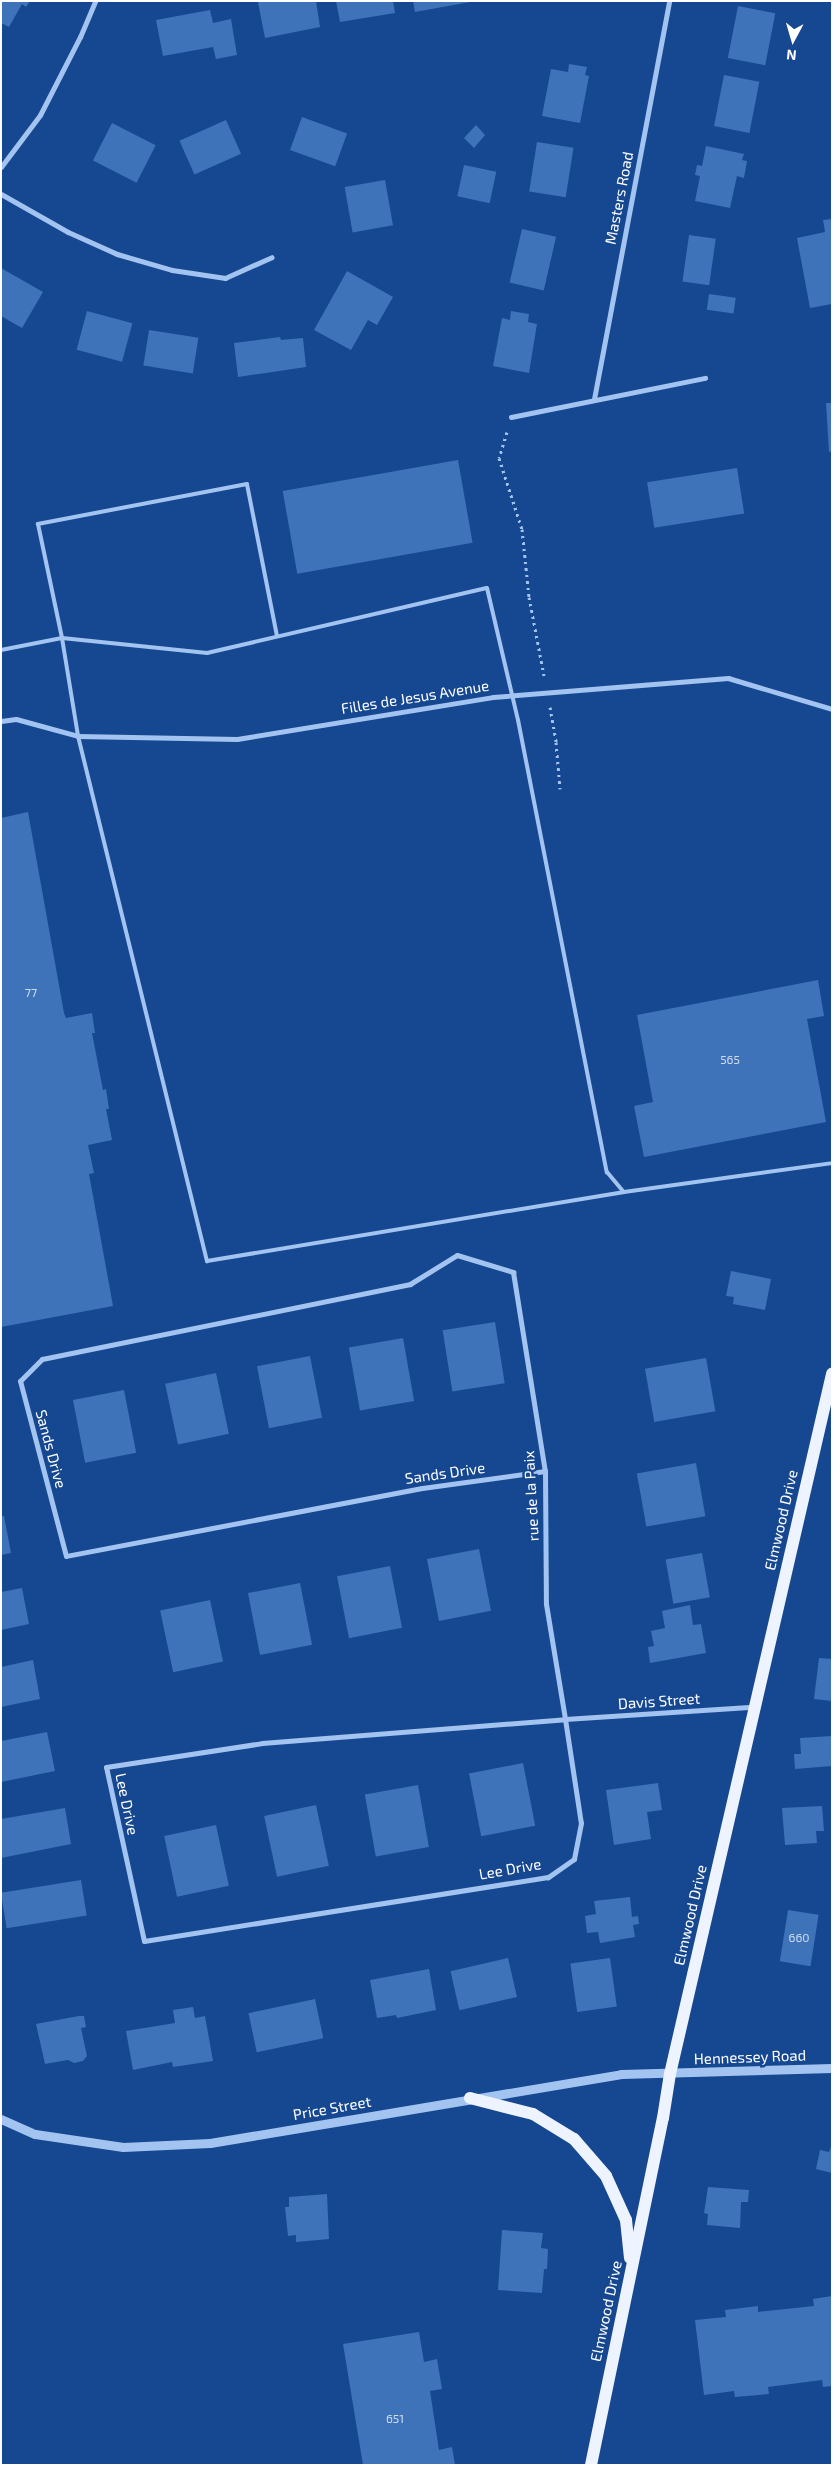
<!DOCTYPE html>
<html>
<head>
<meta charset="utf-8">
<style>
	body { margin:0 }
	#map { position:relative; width:833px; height:2466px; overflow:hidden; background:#164891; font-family:"Exo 2",sans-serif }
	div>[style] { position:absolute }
	.building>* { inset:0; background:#3e72b9; transform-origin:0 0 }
	.path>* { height:3px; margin-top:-1.5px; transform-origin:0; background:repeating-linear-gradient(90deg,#a3c4f1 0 2.5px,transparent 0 6.5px) }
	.service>* { height:4px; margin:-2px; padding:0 2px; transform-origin:2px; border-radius:2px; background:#a3c4f1 }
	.minor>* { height:5px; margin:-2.5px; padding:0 2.5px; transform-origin:2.5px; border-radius:2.5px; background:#a3c4f1 }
	.tertiary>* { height:9px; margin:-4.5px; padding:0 4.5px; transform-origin:4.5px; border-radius:4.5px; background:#a3c4f1 }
	.primary>* { height:12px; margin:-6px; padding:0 6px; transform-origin:6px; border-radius:6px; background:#edf3ff }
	span { translate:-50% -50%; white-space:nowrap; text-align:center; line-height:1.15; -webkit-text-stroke:5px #164891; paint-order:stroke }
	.number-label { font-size:12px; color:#cfdcee }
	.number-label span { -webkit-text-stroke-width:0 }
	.street-label { font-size:15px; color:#fff }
	.frame { position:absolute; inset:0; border:2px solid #fff; pointer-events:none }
	.north { position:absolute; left:768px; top:15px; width:50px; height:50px; -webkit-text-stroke:4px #164891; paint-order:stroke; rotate:186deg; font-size:14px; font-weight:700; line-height:20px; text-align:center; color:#fff }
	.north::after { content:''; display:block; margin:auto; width:18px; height:22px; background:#fff; clip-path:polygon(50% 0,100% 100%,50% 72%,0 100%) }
</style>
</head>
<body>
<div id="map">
	<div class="building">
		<i style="clip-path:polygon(1px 1px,30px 1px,26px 7px,22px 4px,9px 27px,1px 23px)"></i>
		<i style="clip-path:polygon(264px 1px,316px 1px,320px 27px,265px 38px,258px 2px)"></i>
		<i style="clip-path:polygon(336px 1px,393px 1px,395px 13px,340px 22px)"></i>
		<i style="clip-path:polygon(413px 1px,470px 1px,470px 2px,415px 12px)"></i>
		<i style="left:738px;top:6px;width:38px;height:53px;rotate:11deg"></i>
		<i style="clip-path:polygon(210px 10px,213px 23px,231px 19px,237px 55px,216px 59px,213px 47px,163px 56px,156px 20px)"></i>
		<i style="clip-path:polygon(569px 64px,587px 67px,585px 75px,589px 76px,580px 123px,542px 116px,551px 69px,568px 72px)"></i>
		<i style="left:724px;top:75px;width:36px;height:52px;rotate:11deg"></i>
		<i style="left:302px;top:117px;width:48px;height:35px;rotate:20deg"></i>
		<i style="left:226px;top:120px;width:37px;height:51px;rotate:66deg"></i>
		<i style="left:112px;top:123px;width:49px;height:42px;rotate:27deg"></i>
		<i style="clip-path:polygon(476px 125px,485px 135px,474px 148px,464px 138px)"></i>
		<i style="left:537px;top:142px;width:37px;height:50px;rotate:9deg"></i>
		<i style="clip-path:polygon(706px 146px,744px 154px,742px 160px,747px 161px,744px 178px,737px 176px,730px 208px,695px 201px,700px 176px,695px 175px,697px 165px,702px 166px)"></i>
		<i style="left:464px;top:165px;width:33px;height:32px;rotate:12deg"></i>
		<i style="left:385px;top:180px;width:46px;height:41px;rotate:80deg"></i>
		<i style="clip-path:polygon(832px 219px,832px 304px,810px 308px,797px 238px,825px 232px,823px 220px)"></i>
		<i style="left:522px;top:229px;width:35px;height:55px;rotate:13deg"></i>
		<i style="left:689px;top:235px;width:27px;height:47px;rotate:8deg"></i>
		<i style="clip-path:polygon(1px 268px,43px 292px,22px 328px,1px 316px)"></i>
		<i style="clip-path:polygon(347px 271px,393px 297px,377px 325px,368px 320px,351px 350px,314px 330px)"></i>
		<i style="left:709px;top:294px;width:27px;height:16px;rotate:8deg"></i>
		<i style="left:87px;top:311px;width:47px;height:40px;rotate:15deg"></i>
		<i style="clip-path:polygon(511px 311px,529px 314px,528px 322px,537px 324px,529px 373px,493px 366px,502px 318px,510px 320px)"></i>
		<i style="left:149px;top:330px;width:50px;height:36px;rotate:9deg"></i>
		<i style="clip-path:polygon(280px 337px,281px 340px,303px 338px,306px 367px,238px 377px,234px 343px)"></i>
		<i style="clip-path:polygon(826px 403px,832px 403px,832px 451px,829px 452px)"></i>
		<i style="left:458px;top:460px;width:84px;height:178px;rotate:80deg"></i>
		<i style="left:737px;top:468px;width:46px;height:91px;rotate:81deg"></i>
		<i style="clip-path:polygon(28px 812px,64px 1013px,66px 1018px,92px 1013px,95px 1033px,92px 1033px,103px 1090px,106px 1089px,109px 1109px,106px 1109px,112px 1140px,88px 1145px,94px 1173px,89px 1174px,113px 1306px,1px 1327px,1px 818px)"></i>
		<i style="clip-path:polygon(818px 980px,824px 1016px,807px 1019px,826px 1122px,644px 1157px,634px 1106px,653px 1102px,637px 1015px)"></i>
		<i style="clip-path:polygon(731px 1271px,771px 1279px,765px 1310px,733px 1304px,734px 1297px,726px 1296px)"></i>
		<i style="left:495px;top:1322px;width:62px;height:53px;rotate:81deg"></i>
		<i style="left:403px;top:1338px;width:64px;height:55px;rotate:80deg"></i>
		<i style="left:310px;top:1356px;width:63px;height:54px;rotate:79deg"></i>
		<i style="left:706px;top:1358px;width:54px;height:62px;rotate:80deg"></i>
		<i style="left:216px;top:1373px;width:62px;height:52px;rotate:78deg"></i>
		<i style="left:124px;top:1390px;width:64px;height:52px;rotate:79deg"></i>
		<i style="left:696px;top:1463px;width:54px;height:60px;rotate:80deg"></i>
		<i style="clip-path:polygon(1px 1516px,4px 1516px,11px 1553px,1px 1555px)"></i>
		<i style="left:479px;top:1549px;width:63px;height:53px;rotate:79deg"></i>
		<i style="left:702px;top:1553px;width:45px;height:37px;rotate:80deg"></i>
		<i style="left:390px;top:1566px;width:63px;height:54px;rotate:79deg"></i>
		<i style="left:300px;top:1583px;width:63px;height:53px;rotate:79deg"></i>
		<i style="clip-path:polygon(22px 1588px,29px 1624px,1px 1630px,1px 1592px)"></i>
		<i style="left:210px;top:1600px;width:63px;height:51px;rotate:78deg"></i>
		<i style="clip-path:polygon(690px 1605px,693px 1625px,701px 1624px,706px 1653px,650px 1663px,648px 1647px,654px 1646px,651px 1631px,665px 1628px,662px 1611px)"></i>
		<i style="clip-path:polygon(819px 1658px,832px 1659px,832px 1701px,814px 1699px)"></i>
		<i style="clip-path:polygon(33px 1660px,40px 1699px,1px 1707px,1px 1667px)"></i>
		<i style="clip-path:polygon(47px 1732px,55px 1771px,1px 1782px,1px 1741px)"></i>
		<i style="clip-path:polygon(832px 1736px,832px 1766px,795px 1769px,794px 1754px,801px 1754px,800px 1738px)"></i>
		<i style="left:523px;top:1763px;width:64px;height:55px;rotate:79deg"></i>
		<i style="clip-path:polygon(658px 1783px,662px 1810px,647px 1812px,651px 1839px,614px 1845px,606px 1790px)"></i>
		<i style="left:418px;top:1785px;width:63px;height:54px;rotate:80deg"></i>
		<i style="left:316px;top:1805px;width:62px;height:53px;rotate:78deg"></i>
		<i style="clip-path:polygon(822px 1806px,824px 1831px,816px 1831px,817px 1843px,785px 1845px,782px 1808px)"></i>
		<i style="clip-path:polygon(65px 1808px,71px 1844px,1px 1858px,1px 1819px)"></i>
		<i style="left:216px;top:1825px;width:62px;height:53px;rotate:78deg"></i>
		<i style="left:81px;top:1880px;width:36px;height:81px;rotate:81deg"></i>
		<i style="clip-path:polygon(630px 1897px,632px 1917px,638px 1916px,639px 1924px,633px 1925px,635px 1937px,600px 1943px,598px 1932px,587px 1933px,585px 1916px,596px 1914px,594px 1901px)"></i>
		<i style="left:788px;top:1910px;width:31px;height:52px;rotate:9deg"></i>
		<i style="left:508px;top:1958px;width:40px;height:59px;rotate:77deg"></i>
		<i style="left:610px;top:1958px;width:49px;height:40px;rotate:82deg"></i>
		<i style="clip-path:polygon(429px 1969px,436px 2010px,397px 2018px,396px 2015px,377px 2018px,370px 1980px)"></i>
		<i style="left:315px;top:1999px;width:40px;height:68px;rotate:78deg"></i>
		<i style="clip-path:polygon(193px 2007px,195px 2018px,205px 2016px,213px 2061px,173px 2067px,172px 2062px,133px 2070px,126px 2031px,175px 2023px,173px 2010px)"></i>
		<i style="clip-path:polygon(79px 2016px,84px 2016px,86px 2027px,81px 2028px,87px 2056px,83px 2061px,74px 2063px,68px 2060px,45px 2064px,36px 2024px)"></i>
		<i style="clip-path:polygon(832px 2144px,832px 2173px,816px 2169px,820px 2150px,829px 2152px)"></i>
		<i style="clip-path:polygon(708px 2187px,749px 2190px,748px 2202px,741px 2202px,740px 2228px,707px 2225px,708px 2214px,704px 2213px)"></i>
		<i style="clip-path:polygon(327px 2194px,329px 2239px,296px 2242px,296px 2235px,288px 2236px,285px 2207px,289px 2207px,289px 2197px)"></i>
		<i style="clip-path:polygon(502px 2230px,543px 2233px,541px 2248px,548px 2249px,547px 2269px,544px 2269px,542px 2293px,498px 2290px)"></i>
		<i style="clip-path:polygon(832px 2296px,832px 2386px,823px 2387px,822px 2380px,768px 2387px,769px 2394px,735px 2397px,734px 2391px,704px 2395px,695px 2320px,726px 2317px,725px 2310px,758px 2306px,758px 2312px,814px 2306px,813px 2299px)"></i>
		<i style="clip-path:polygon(419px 2332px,424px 2362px,437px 2359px,442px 2389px,430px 2391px,439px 2450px,452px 2447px,455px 2465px,363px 2465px,343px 2344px)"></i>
	</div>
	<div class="path">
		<i style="left:507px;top:432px;width:27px;rotate:107deg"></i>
		<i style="left:499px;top:458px;width:75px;rotate:72.1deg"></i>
		<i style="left:522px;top:529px;width:68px;rotate:84.1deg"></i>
		<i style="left:529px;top:597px;width:80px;rotate:79.2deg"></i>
		<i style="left:550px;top:707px;width:36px;rotate:80deg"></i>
		<i style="left:556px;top:742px;width:47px;rotate:85.1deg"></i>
	</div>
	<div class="service">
		<i style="left:277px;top:636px;width:155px;rotate:-101.2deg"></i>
		<i style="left:247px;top:484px;width:213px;rotate:169.2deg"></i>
		<i style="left:38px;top:524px;width:116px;rotate:78.1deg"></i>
		<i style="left:62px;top:638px;width:99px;rotate:80.7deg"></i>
		<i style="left:78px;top:736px;width:541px;rotate:76.2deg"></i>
		<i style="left:207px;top:1261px;width:423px;rotate:-9.4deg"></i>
		<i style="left:1px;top:650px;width:62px;rotate:-11.1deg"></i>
		<i style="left:62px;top:638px;width:146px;rotate:5.9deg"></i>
		<i style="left:207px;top:653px;width:287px;rotate:-13.1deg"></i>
		<i style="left:487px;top:588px;width:136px;rotate:76.8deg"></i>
		<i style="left:518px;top:720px;width:461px;rotate:78.9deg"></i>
		<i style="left:607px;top:1172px;width:26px;rotate:50deg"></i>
		<i style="left:624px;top:1192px;width:210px;rotate:-7.9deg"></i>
	</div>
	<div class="minor">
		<i style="left:1px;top:167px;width:65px;rotate:-53.1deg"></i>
		<i style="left:40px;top:115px;width:88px;rotate:-62.9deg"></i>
		<i style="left:80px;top:37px;width:39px;rotate:-67deg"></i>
		<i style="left:1px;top:194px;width:77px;rotate:29.6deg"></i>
		<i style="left:68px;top:232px;width:54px;rotate:24.2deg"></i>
		<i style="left:117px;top:254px;width:57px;rotate:16.2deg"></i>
		<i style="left:172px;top:270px;width:54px;rotate:8.6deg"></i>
		<i style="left:225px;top:278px;width:51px;rotate:-24.1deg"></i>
		<i style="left:594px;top:399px;width:405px;rotate:-79.3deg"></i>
		<i style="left:511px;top:417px;width:198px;rotate:-11.4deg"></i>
		<i style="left:1px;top:721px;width:15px;rotate:-8deg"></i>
		<i style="left:16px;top:719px;width:64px;rotate:15.3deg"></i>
		<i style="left:78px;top:736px;width:159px;rotate:1.1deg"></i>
		<i style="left:237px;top:739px;width:259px;rotate:-9.3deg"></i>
		<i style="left:493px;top:697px;width:236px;rotate:-4.6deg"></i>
		<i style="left:728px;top:678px;width:109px;rotate:16.6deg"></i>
		<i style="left:545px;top:1471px;width:124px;rotate:172.1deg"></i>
		<i style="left:422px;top:1488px;width:362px;rotate:169.2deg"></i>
		<i style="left:66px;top:1556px;width:181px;rotate:-104.7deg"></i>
		<i style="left:20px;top:1381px;width:31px;rotate:-45deg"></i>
		<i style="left:42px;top:1359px;width:376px;rotate:-11.5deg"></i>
		<i style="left:410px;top:1284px;width:55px;rotate:-31.7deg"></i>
		<i style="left:457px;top:1255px;width:59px;rotate:16.9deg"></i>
		<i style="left:513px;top:1272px;width:202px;rotate:80.9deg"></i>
		<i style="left:545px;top:1471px;width:133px;rotate:89.6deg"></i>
		<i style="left:546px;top:1604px;width:117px;rotate:80.6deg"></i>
		<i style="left:565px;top:1719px;width:105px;rotate:81.3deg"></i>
		<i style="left:581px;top:1823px;width:37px;rotate:101deg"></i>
		<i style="left:574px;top:1859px;width:32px;rotate:145deg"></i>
		<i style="left:548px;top:1877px;width:409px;rotate:171deg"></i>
		<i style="left:144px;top:1941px;width:178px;rotate:-102.3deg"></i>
		<i style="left:106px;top:1767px;width:158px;rotate:-8.7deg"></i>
		<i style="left:262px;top:1743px;width:304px;rotate:-4.5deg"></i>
		<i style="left:565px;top:1719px;width:188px;rotate:-3.7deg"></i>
	</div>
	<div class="tertiary">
		<i style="left:1px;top:2119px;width:37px;rotate:24deg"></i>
		<i style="left:35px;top:2134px;width:89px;rotate:8.4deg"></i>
		<i style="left:123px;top:2147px;width:87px;rotate:-2.6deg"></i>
		<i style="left:210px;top:2143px;width:417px;rotate:-9.5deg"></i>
		<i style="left:621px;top:2074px;width:211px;rotate:-1.6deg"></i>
	</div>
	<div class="primary">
		<i style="left:470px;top:2098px;width:65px;rotate:14.3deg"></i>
		<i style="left:533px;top:2114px;width:48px;rotate:31.4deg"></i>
		<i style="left:574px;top:2139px;width:49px;rotate:49.1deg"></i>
		<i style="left:606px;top:2176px;width:48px;rotate:65.6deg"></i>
		<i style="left:626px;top:2220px;width:38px;rotate:84deg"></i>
		<i style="left:591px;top:2465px;width:354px;rotate:-78.3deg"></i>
		<i style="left:663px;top:2118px;width:45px;rotate:-81deg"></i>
		<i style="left:670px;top:2074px;width:719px;rotate:-76.97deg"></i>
	</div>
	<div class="number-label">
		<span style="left:31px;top:993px">77</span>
		<span style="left:730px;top:1060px">565</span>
		<span style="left:799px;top:1938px">660</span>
		<span style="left:395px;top:2419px">651</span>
	</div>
	<div class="street-label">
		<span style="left:619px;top:198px;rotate:-79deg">Masters Road</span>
		<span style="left:415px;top:697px;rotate:-9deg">Filles de Jesus Avenue</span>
		<span style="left:51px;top:1449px;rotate:75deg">Sands Drive</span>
		<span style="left:445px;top:1473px;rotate:-8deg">Sands Drive</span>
		<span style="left:531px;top:1496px;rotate:-93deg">rue de la Paix</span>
		<span style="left:781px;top:1520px;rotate:-77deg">Elmwood Drive</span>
		<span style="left:659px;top:1701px;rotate:-4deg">Davis Street</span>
		<span style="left:127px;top:1804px;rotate:78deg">Lee Drive</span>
		<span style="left:510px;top:1869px;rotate:-10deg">Lee Drive</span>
		<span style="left:690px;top:1915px;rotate:-77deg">Elmwood Drive</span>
		<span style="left:750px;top:2057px;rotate:-2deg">Hennessey Road</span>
		<span style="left:332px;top:2108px;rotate:-10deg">Price Street</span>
		<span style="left:606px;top:2311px;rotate:-78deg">Elmwood Drive</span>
	</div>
	<div class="frame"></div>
	<div class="north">N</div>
</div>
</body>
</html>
